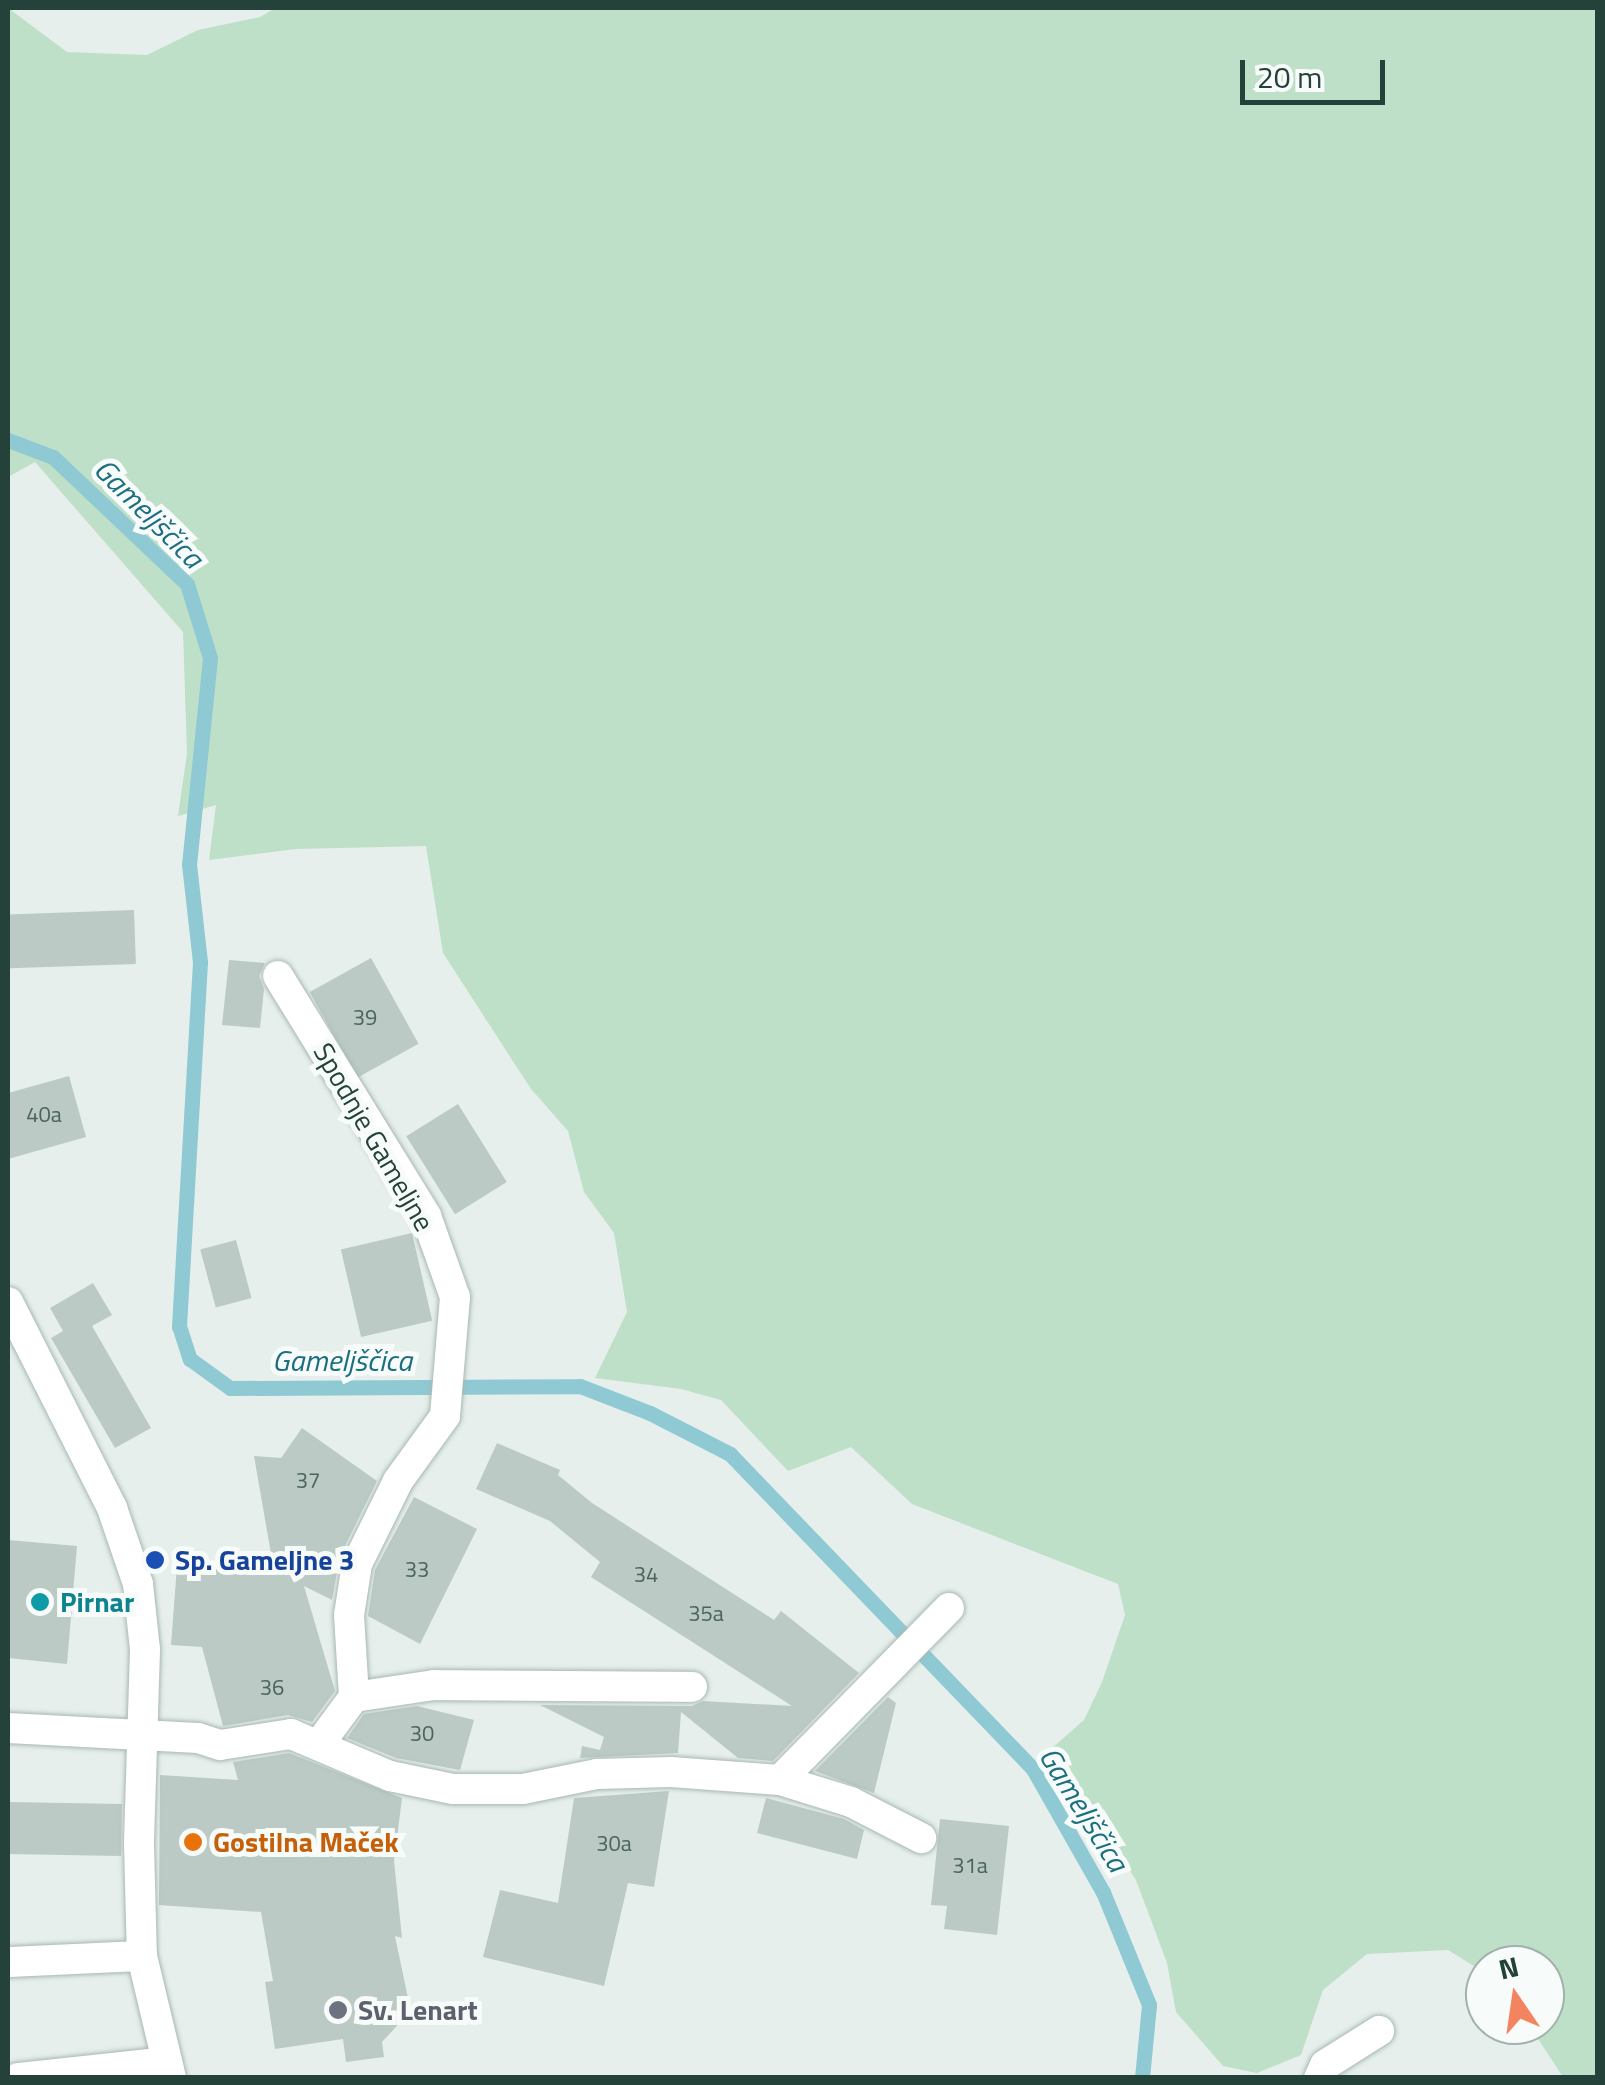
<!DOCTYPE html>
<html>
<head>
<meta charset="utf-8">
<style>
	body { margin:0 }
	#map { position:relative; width:1605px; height:2085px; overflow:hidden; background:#e6efeb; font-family:"Titillium Web",sans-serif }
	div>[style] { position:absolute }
	.green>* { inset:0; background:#bfe0c8 }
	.stream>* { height:15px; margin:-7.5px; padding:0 7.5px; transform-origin:7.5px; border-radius:7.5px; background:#8ec9d4 }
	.building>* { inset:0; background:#bbcac4; transform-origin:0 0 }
	.roads { filter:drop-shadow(0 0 2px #a8b8b2) drop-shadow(0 0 2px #a8b8b2) }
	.minor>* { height:30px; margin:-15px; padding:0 15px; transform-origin:15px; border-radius:15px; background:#fff }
	.dots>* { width:28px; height:28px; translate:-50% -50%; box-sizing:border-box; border:5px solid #f7fbf9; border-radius:50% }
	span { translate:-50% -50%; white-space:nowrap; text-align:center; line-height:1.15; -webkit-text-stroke:10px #f7fbf9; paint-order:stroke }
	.number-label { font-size:22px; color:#4a645c }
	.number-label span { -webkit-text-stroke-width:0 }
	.street-label { font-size:28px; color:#24423a }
	.transit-label { font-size:28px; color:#164399; font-weight:700 }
	.left { translate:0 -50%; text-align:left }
	.culture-label { font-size:28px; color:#0d838f; font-weight:700 }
	.food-label { font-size:28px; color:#c56008; font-weight:700 }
	.worship-label { font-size:28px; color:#5b616d; font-weight:700 }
	.water-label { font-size:30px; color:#1c6f80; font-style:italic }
	.frame { position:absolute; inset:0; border:10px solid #24423a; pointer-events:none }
	.north { position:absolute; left:1465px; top:1945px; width:100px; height:100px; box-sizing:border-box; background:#f7fbf9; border:2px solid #a3b1ad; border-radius:50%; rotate:347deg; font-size:28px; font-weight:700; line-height:40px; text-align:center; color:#24423a }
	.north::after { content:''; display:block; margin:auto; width:35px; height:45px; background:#f4845f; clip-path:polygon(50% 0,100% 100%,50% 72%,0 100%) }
	.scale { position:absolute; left:1240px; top:60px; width:145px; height:45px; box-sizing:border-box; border:5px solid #24423a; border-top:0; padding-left:12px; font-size:30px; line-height:35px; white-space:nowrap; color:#24423a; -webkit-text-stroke:8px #f7fbf9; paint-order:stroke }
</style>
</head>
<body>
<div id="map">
	<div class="green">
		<i style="clip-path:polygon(8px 8px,67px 52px,147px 55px,198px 30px,260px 17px,275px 8px,1597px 8px,1597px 2077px,1563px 2077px,1529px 2025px,1545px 2025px,1545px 1965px,1485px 1965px,1485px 1973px,1448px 1950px,1367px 1954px,1323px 1990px,1301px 2055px,1257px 2073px,1223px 2066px,1176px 2012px,1167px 1963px,1136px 1880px,1082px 1797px,1044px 1755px,1084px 1720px,1102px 1682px,1125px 1615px,1118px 1584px,912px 1504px,851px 1447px,788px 1471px,721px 1400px,681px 1389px,595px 1378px,627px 1312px,614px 1233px,584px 1192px,568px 1131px,531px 1089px,443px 953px,426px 846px,296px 849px,209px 860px,216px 805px,178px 816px,187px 753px,183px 632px,35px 462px,8px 477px)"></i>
	</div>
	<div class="stream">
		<i style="left:8px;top:440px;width:48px;rotate:20.7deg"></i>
		<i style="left:53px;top:457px;width:185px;rotate:43.5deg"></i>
		<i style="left:187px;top:584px;width:77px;rotate:72.7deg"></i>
		<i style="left:210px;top:658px;width:207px;rotate:95.8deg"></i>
		<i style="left:189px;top:864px;width:99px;rotate:83.6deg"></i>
		<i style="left:200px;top:962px;width:365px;rotate:93.3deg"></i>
		<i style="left:179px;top:1326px;width:35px;rotate:72deg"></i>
		<i style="left:190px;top:1359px;width:49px;rotate:35.9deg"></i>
		<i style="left:230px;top:1388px;width:350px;rotate:-0.3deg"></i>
		<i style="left:580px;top:1386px;width:75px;rotate:21.1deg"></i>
		<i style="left:650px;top:1413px;width:90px;rotate:27.1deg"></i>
		<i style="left:730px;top:1454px;width:437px;rotate:46.1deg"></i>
		<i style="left:1033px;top:1769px;width:142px;rotate:60.4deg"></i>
		<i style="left:1103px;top:1892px;width:122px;rotate:67.8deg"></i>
		<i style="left:1149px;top:2005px;width:73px;rotate:95.5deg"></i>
	</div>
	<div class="building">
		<i style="left:134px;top:910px;width:54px;height:126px;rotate:88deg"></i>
		<i style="left:371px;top:958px;width:98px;height:70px;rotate:61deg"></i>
		<i style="clip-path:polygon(229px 960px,265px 963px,259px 976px,264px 989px,260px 1028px,222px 1025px)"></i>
		<i style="clip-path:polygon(69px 1076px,86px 1137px,8px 1159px,8px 1093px)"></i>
		<i style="left:458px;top:1104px;width:92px;height:61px;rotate:58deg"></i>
		<i style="left:412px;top:1233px;width:90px;height:73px;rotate:77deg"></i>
		<i style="left:236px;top:1240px;width:60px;height:37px;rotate:75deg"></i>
		<i style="clip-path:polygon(93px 1283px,112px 1315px,92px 1326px,151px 1428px,115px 1448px,51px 1338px,63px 1331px,50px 1308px)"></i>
		<i style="clip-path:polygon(302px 1428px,377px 1481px,340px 1556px,332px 1600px,304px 1586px,335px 1691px,312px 1722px,288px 1715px,223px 1726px,202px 1647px,171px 1645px,177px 1566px,280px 1574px,274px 1571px,254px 1456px,281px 1458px)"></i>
		<i style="clip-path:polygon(497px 1443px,560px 1470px,558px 1475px,592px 1503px,774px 1620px,781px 1611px,859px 1673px,773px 1761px,738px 1758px,681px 1712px,678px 1753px,580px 1758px,582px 1746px,600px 1750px,604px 1737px,540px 1705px,692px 1706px,703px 1701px,792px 1706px,591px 1577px,600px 1562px,550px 1521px,476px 1489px)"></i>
		<i style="clip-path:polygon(414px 1497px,477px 1529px,420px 1644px,368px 1616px,375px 1570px)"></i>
		<i style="clip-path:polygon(8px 1540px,77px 1546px,67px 1664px,8px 1658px)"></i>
		<i style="clip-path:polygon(888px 1697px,896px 1703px,874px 1793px,815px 1771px)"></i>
		<i style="clip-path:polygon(417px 1706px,474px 1720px,460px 1770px,396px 1758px,347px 1738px,364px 1714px)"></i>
		<i style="clip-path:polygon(289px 1753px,402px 1798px,394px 1861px,402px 1938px,395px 1936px,409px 2003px,406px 2016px,382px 2042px,384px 2057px,346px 2062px,343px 2039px,275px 2049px,265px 1982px,273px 1981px,261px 1912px,159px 1905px,160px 1775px,238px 1780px,233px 1762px)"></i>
		<i style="clip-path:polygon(669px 1791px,654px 1887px,628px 1883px,604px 1986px,483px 1957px,500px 1890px,558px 1903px,574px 1798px)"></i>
		<i style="clip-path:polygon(766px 1798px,844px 1819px,864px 1830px,857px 1859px,757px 1833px)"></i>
		<i style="left:8px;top:1802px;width:114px;height:52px;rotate:1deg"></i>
		<i style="clip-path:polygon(940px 1819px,1009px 1826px,997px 1935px,944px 1929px,947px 1906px,931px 1905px)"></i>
	</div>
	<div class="roads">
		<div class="minor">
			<i style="left:278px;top:976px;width:282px;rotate:58.3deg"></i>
			<i style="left:426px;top:1216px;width:86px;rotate:70.3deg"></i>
			<i style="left:455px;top:1297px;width:119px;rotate:94.8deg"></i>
			<i style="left:445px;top:1416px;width:80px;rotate:125.9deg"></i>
			<i style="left:398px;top:1481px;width:93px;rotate:116.3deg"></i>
			<i style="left:357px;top:1564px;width:52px;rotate:98.9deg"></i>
			<i style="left:349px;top:1615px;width:82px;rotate:86.5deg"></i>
			<i style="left:354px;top:1697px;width:57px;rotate:126.5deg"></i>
			<i style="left:8px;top:1302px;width:231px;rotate:63.2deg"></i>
			<i style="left:112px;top:1508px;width:80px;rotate:71.1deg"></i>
			<i style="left:138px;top:1584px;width:66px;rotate:83.9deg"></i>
			<i style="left:145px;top:1650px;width:195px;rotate:91.8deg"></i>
			<i style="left:139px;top:1845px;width:111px;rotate:88.5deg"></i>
			<i style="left:142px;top:1956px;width:125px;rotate:76.6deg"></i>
			<i style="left:354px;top:1697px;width:81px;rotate:-8.5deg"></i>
			<i style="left:434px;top:1685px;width:258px;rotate:0.4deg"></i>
			<i style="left:8px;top:1728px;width:190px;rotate:3deg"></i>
			<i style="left:198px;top:1738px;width:23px;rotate:18deg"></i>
			<i style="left:220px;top:1745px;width:72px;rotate:-8.8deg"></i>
			<i style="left:291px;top:1734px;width:108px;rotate:23deg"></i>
			<i style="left:390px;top:1776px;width:64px;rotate:11.7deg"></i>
			<i style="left:453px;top:1789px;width:70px"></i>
			<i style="left:523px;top:1789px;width:76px;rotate:-11.5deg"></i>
			<i style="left:597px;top:1774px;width:74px;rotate:-1.5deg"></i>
			<i style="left:671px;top:1772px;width:109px;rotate:4.2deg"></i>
			<i style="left:780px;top:1780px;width:74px;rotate:17.2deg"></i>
			<i style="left:851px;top:1802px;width:79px;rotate:27.2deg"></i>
			<i style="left:780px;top:1780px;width:241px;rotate:-45.5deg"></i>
			<i style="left:8px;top:1962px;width:134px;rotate:-2.6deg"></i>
			<i style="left:18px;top:2078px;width:150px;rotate:-6.1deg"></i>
			<i style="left:1319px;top:2078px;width:14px;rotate:-65deg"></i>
			<i style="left:1325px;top:2065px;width:64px;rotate:-32.2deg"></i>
		</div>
	</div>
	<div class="dots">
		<i style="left:155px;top:1560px;background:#1a4fb4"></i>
		<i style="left:40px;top:1602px;background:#0f9aa8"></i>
		<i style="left:193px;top:1842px;background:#e8710a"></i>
		<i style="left:338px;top:2010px;background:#6b7280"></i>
	</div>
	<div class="number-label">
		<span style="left:365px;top:1018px">39</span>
		<span style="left:44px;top:1115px">40a</span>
		<span style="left:308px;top:1481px">37</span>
		<span style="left:417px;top:1570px">33</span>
		<span style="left:646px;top:1575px">34</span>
		<span style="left:706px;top:1614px">35a</span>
		<span style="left:272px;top:1688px">36</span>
		<span style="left:422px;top:1734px">30</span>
		<span style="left:614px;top:1844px">30a</span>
		<span style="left:970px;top:1866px">31a</span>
	</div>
	<div class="street-label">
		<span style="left:374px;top:1137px;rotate:60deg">Spodnje Gameljne</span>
	</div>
	<div class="transit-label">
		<span class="left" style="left:175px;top:1560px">Sp. Gameljne 3</span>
	</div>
	<div class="culture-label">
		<span class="left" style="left:60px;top:1602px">Pirnar</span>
	</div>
	<div class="food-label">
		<span class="left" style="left:213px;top:1842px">Gostilna Maček</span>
	</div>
	<div class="worship-label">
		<span class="left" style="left:358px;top:2010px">Sv. Lenart</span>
	</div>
	<div class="water-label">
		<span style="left:149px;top:513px;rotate:45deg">Gameljščica</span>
		<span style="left:342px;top:1360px">Gameljščica</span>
		<span style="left:1084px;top:1809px;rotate:58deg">Gameljščica</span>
	</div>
	<div class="frame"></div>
	<div class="north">N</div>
	<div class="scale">20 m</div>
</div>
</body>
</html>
